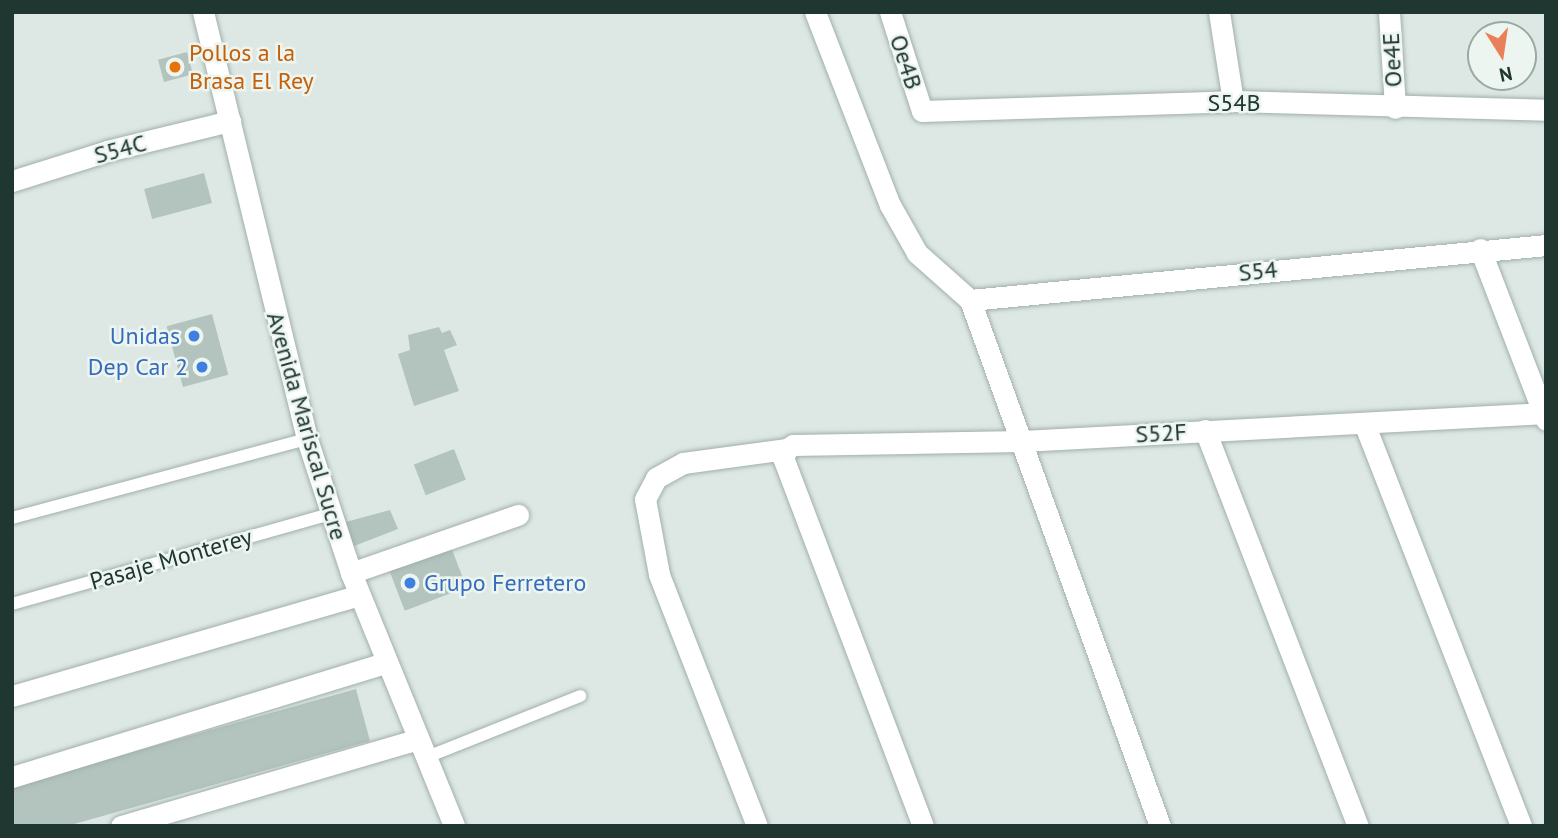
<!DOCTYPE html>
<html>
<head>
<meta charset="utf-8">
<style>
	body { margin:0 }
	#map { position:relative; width:1558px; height:838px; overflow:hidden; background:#dde8e4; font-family:"PT Sans",sans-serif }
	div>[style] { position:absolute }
	.building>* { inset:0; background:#b3c3bd; transform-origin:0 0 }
	.roads { filter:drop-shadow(0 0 2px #a1afab) drop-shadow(0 0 2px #a1afab) }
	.service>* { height:12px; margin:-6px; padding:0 6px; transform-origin:6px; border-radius:6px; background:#fff }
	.minor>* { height:21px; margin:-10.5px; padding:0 10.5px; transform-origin:10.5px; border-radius:10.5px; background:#fff }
	.secondary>* { height:21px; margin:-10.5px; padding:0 10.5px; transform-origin:10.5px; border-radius:10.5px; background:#fff }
	.dots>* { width:19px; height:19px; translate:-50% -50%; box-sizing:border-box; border:4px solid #edf5f1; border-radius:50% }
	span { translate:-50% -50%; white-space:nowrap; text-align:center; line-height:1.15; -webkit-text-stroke:5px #edf5f1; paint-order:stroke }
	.food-label { font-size:24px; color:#c56008 }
	.left { translate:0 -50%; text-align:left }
	.street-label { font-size:24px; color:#203731 }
	.shop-label { font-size:24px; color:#366cbe }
	.right { translate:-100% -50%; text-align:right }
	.frame { position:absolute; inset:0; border:14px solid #203731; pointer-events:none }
	.north { position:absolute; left:1467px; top:21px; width:70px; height:70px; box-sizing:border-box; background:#edf5f1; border:2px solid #9ba9a4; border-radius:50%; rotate:168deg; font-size:19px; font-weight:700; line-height:28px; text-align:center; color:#203731 }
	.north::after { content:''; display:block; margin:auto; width:24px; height:32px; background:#ea805a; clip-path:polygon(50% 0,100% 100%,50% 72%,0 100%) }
</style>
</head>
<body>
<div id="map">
	<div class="building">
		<i style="left:187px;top:52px;width:23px;height:30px;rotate:75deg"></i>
		<i style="left:204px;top:173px;width:31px;height:62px;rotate:75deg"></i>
		<i style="left:212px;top:314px;width:63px;height:47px;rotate:75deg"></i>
		<i style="clip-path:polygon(439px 327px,442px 333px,450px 330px,457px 345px,444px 350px,459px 391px,414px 406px,398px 354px,410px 350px,408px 335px)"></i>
		<i style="left:454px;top:449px;width:33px;height:43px;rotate:69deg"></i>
		<i style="clip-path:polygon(390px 510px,398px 529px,349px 548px,342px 523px)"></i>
		<i style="left:451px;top:547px;width:43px;height:66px;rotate:69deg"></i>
		<i style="clip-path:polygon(356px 689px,370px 741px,67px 826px,12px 826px,12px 786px)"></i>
	</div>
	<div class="roads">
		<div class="service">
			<i style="left:12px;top:518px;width:305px;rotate:-15deg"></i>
			<i style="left:12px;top:604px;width:331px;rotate:-15.8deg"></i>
			<i style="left:427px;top:757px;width:165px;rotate:-21.7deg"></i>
		</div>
		<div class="minor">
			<i style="left:815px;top:12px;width:207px;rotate:68.8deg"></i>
			<i style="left:890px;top:205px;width:55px;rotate:60.6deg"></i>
			<i style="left:917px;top:253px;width:71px;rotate:41.6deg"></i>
			<i style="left:970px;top:300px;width:559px;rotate:70.14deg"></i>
			<i style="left:890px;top:12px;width:104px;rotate:72.1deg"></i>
			<i style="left:922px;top:111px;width:311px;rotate:-1.8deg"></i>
			<i style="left:1233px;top:101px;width:313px;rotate:1.6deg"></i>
			<i style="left:1219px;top:12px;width:90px;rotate:81.1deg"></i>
			<i style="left:1389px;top:12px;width:96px;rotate:86.4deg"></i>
			<i style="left:12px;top:181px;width:100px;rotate:-17.5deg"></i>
			<i style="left:107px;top:151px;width:127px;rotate:-13.7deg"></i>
			<i style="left:1480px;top:249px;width:183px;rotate:68.9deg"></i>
			<i style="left:970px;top:300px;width:579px;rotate:-5.45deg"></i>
			<i style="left:1364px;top:423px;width:433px;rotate:68.7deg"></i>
			<i style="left:1205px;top:430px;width:425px;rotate:68.9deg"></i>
			<i style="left:351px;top:573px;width:177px;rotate:-19.2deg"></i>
			<i style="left:12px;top:696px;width:362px;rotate:-16.2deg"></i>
			<i style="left:12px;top:777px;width:392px;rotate:-17deg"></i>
			<i style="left:121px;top:826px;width:310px;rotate:-16.3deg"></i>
			<i style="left:757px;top:826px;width:270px;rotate:-111.3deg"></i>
			<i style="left:659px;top:574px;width:76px;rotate:-100.6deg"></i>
			<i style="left:645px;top:499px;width:24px;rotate:-62deg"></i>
			<i style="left:656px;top:478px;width:31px;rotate:-29deg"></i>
			<i style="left:683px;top:463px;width:105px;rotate:-7.7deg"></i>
			<i style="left:923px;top:826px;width:394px;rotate:-110.8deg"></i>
			<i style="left:783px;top:458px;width:10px;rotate:-66deg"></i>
			<i style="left:787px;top:449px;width:7px;rotate:-34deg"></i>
			<i style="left:793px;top:445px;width:229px;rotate:-1deg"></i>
			<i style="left:1022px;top:441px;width:525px;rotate:-3.06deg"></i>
		</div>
		<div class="secondary">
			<i style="left:203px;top:12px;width:439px;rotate:76.3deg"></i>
			<i style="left:307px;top:439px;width:141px;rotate:71.8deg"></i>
			<i style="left:351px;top:573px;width:273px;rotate:67.8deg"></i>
		</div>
	</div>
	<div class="dots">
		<i style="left:175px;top:67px;background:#e8710a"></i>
		<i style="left:194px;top:336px;background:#3f7fe0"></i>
		<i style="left:202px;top:367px;background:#3f7fe0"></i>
		<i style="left:410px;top:583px;background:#3f7fe0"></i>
	</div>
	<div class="food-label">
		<span class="left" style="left:189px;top:67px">Pollos a la<br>Brasa El Rey</span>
	</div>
	<div class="street-label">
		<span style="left:1392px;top:60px;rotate:-93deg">Oe4E</span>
		<span style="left:906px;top:62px;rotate:72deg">Oe4B</span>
		<span style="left:1234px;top:103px">S54B</span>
		<span style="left:120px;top:149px;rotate:-15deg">S54C</span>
		<span style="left:1258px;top:271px;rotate:-6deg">S54</span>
		<span style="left:307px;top:426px;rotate:74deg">Avenida Mariscal Sucre</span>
		<span style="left:1161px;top:433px;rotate:-3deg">S52F</span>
		<span style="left:171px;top:559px;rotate:-16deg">Pasaje Monterey</span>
	</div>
	<div class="shop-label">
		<span class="right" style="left:180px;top:336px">Unidas</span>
		<span class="right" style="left:188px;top:367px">Dep Car 2</span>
		<span class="left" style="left:424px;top:583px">Grupo Ferretero</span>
	</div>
	<div class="frame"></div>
	<div class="north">N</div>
</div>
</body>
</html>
